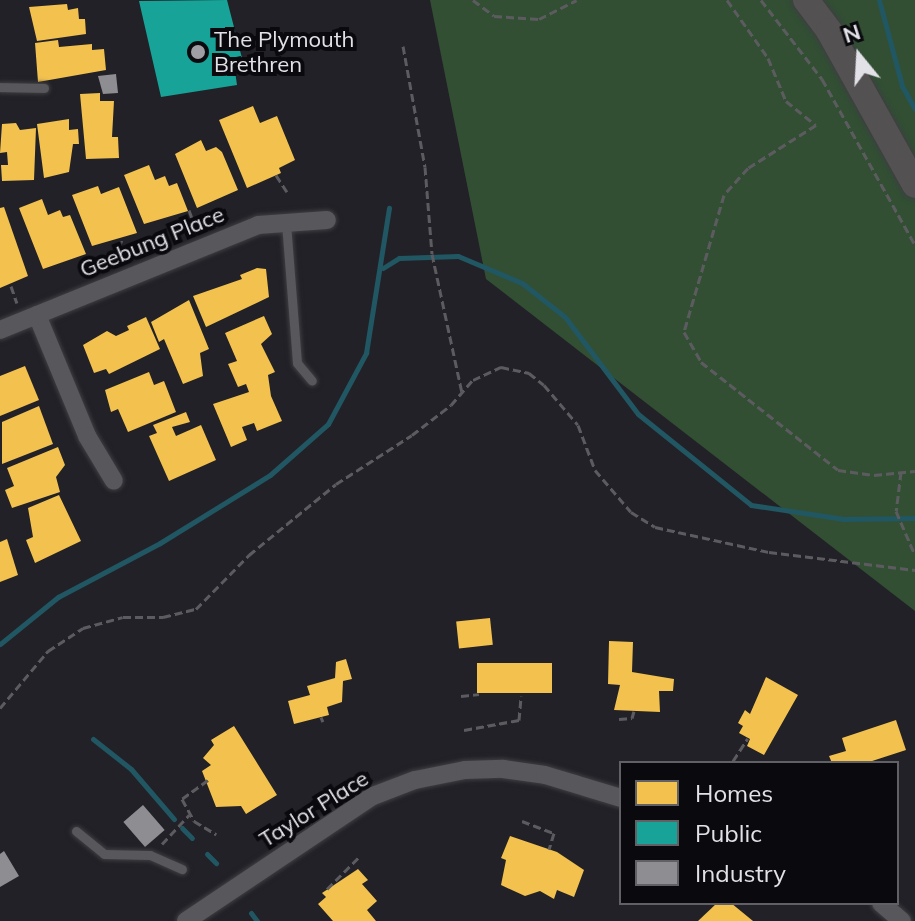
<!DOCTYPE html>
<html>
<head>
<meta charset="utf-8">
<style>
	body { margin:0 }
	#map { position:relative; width:915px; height:921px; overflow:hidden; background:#222127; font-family:Mulish,sans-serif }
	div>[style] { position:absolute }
	.forest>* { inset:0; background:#324f34 }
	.homes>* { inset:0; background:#f2c14e; transform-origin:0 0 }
	.public>* { inset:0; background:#17a398 }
	.industry>* { inset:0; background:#8d8d92; transform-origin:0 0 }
	.stream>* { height:5px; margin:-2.5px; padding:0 2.5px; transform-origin:2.5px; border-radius:2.5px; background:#205763 }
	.path>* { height:3px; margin-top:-1.5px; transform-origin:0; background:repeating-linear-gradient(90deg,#5c5b5f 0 8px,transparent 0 12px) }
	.roads { filter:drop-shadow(0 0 2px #3f3e42) drop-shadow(0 0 2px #3f3e42) }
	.service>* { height:9px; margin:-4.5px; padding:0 4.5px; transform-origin:4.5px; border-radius:4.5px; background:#58575c }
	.minor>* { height:18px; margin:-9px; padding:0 9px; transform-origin:9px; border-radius:9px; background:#58575c }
	.secondary>* { height:26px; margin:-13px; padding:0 13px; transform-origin:13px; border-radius:13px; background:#545152 }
	.dots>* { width:22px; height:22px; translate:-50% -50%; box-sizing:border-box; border:4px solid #0a0a0e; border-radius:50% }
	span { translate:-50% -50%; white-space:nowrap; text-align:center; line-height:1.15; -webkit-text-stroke:8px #0a0a0e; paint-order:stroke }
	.poi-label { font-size:22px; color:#e2e1e8 }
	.left { translate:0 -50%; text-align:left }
	.street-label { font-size:22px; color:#e2e1e8 }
	.legend { position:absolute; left:619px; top:761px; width:280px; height:144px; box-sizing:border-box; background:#0a0a0e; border:2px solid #606065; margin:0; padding:10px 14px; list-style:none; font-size:24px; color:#e2e1e8 }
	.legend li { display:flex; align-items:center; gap:16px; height:40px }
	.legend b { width:40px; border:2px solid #606065 }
	.north { position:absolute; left:819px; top:16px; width:80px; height:80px; -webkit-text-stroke:6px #0a0a0e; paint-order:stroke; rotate:342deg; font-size:22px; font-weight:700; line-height:32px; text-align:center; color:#e2e1e8 }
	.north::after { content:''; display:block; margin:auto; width:28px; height:36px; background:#e2e1e8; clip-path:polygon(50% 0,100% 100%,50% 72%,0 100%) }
</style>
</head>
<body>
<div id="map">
	<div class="forest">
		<i style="clip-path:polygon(430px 0,915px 0,915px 611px,486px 279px)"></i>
	</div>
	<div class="homes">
		<i style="clip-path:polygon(67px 4px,68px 10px,78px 8px,79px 19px,85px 19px,86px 34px,37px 41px,29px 7px)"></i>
		<i style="clip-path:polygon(58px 40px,59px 47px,92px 44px,92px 50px,104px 49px,106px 70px,38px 82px,35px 43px)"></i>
		<i style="clip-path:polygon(100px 93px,100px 101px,114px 101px,112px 137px,118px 137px,119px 158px,86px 159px,80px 94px)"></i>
		<i style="clip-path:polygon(253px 106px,260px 123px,277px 116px,295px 160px,279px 168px,281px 173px,247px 188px,219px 120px)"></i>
		<i style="clip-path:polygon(69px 119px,69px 130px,78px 129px,79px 144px,73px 144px,69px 172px,44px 178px,37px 124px)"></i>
		<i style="clip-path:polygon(16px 123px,20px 130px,36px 128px,34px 180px,2px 181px,1px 165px,8px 165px,7px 152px,0 153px,2px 124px)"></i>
		<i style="clip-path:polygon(201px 140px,206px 151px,216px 147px,222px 152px,238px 190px,197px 208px,175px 154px)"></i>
		<i style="clip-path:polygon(149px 165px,155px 180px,165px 176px,169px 186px,177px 183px,188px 211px,144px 224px,124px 175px)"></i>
		<i style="clip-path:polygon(98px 186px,101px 194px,119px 187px,137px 233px,92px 246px,72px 195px)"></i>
		<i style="clip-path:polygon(42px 199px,48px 215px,60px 210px,63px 217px,70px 215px,86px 254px,43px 269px,19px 208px)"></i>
		<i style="clip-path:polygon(4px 207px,28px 276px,0 288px,0 208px)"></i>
		<i style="clip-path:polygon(257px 268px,266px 269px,269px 297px,206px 327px,193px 296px,242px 279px,240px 275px)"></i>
		<i style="clip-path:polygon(189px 300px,209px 349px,200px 353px,203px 376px,183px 384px,164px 339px,159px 342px,151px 322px)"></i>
		<i style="clip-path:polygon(264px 316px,272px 334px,261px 344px,275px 372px,268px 375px,271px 396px,282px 421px,257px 431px,254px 423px,242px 427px,247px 440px,231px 447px,213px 404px,249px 392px,246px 384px,238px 387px,228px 364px,237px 361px,225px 333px)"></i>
		<i style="clip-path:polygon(146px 317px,160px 349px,109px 374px,106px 369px,94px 373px,83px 345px,107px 331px,116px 336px,129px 330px,127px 326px)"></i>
		<i style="clip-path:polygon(25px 366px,39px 400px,0 416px,0 376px)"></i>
		<i style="clip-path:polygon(149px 372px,154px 385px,164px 381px,176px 412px,128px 432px,118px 409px,111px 412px,105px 390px)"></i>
		<i style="clip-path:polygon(39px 406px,53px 444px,2px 464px,2px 422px)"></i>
		<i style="clip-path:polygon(186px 412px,190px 422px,172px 427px,176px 436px,201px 425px,216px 460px,169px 481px,149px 436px,157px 433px,153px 425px)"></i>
		<i style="clip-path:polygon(58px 447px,65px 465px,56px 477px,60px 492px,12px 508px,5px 490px,14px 486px,7px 468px)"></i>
		<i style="clip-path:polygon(59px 495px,81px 541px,35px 563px,26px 540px,33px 537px,28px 508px)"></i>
		<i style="clip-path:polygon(7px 539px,18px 575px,0 582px,0 542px)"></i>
		<i style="left:490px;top:618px;width:27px;height:34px;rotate:84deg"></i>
		<i style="clip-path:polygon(609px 641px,633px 642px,632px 672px,674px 679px,673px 691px,659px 691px,660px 712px,614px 710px,620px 685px,608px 684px)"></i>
		<i style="clip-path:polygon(346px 659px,352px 679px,343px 681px,342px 702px,327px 707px,329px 715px,294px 724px,288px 701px,310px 695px,307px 686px,335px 678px,336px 662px)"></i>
		<i style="left:552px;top:663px;width:30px;height:75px;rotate:90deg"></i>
		<i style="clip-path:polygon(766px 677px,798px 695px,764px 755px,747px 746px,750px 739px,739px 733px,743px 726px,738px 723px,745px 710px,750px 714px)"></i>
		<i style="clip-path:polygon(896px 720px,906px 750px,866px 763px,832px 763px,829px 756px,846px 751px,842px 738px)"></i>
		<i style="clip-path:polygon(234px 726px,277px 795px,246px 814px,241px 806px,216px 807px,202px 771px,211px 765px,203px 758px,214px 745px,211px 740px)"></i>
		<i style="clip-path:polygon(510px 836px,557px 852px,584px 870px,574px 897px,557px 890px,554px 899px,540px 891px,525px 896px,501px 885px,506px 860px,501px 858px)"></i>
		<i style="clip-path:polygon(358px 869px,368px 880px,362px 884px,377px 901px,367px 910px,376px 921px,333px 921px,318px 904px,326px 897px,322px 893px)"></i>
		<i style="clip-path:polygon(717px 903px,731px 903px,753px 921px,698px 921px)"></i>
	</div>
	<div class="public">
		<i style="clip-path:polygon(227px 0,243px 62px,234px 64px,237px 85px,161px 97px,139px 1px)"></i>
	</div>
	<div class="industry">
		<i style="clip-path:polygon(116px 74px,118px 93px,103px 94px,98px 76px)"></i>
		<i style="left:143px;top:805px;width:33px;height:26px;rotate:49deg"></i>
		<i style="clip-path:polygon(4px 851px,19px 876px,0 887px,0 854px)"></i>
	</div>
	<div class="stream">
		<i style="left:879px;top:0;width:89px;rotate:75deg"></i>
		<i style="left:902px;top:86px;width:26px;rotate:61deg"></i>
		<i style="left:383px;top:268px;width:19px;rotate:-32deg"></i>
		<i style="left:399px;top:258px;width:59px;rotate:-1.9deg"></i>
		<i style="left:458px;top:256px;width:69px;rotate:22.9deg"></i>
		<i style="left:522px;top:283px;width:55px;rotate:38.3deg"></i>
		<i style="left:565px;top:317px;width:121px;rotate:53deg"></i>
		<i style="left:638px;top:414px;width:145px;rotate:38.8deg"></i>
		<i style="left:751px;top:505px;width:94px;rotate:8.6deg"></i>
		<i style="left:844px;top:519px;width:71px;rotate:-0.8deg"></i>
		<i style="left:0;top:644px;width:75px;rotate:-39deg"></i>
		<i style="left:58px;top:597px;width:115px;rotate:-27.9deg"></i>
		<i style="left:160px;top:543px;width:129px;rotate:-31.7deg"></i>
		<i style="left:270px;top:475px;width:77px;rotate:-41.3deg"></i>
		<i style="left:328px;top:424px;width:81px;rotate:-61.8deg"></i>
		<i style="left:366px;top:353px;width:147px;rotate:-81deg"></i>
		<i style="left:93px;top:739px;width:48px;rotate:38.3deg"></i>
		<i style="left:131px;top:769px;width:66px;rotate:49.3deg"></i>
		<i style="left:182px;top:828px;width:14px;rotate:45deg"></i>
		<i style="left:207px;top:854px;width:13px;rotate:45deg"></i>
		<i style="left:251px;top:913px;width:10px;rotate:53deg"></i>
	</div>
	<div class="path">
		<i style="left:473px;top:0;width:26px;rotate:37deg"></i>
		<i style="left:494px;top:16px;width:45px;rotate:3.8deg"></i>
		<i style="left:539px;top:19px;width:42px;rotate:-26.6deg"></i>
		<i style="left:727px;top:0;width:71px;rotate:54.7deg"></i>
		<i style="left:768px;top:58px;width:47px;rotate:67.3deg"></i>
		<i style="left:786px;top:101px;width:38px;rotate:39deg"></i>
		<i style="left:816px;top:125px;width:80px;rotate:147.7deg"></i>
		<i style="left:748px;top:168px;width:36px;rotate:132deg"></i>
		<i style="left:724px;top:195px;width:143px;rotate:106.3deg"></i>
		<i style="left:684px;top:332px;width:34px;rotate:60deg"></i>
		<i style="left:701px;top:362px;width:174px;rotate:38.2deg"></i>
		<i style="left:838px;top:470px;width:36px;rotate:8deg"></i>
		<i style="left:874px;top:475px;width:41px;rotate:-5.6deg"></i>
		<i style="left:761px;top:0;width:100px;rotate:52.3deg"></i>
		<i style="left:822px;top:79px;width:190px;rotate:60.7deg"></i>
		<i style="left:403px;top:46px;width:123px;rotate:79.7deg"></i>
		<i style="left:425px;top:167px;width:87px;rotate:85.4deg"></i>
		<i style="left:432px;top:254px;width:142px;rotate:77.8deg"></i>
		<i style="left:276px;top:175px;width:20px;rotate:57deg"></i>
		<i style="left:189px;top:210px;width:20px;rotate:70deg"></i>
		<i style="left:106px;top:255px;width:15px;rotate:-28deg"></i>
		<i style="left:119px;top:248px;width:9px;rotate:-72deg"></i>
		<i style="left:11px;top:286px;width:18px;rotate:71deg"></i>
		<i style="left:901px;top:472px;width:39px;rotate:97deg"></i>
		<i style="left:896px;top:511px;width:48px;rotate:66.6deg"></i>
		<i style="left:461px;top:696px;width:18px;rotate:-6deg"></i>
		<i style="left:0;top:708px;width:75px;rotate:-49.9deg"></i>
		<i style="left:48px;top:651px;width:42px;rotate:-33.3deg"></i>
		<i style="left:83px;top:628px;width:41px;rotate:-15.4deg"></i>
		<i style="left:123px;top:617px;width:40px"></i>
		<i style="left:163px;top:617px;width:34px;rotate:-14deg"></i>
		<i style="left:196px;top:609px;width:76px;rotate:-45.5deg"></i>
		<i style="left:249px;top:555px;width:112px;rotate:-39.2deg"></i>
		<i style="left:336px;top:484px;width:90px;rotate:-32.8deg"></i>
		<i style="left:412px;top:435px;width:49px;rotate:-37.6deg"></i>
		<i style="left:451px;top:405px;width:33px;rotate:-49deg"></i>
		<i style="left:473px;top:380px;width:31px;rotate:-25deg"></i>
		<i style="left:501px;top:367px;width:29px;rotate:12deg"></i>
		<i style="left:529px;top:373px;width:19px;rotate:39deg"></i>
		<i style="left:544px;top:385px;width:52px;rotate:49.6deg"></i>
		<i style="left:578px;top:425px;width:48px;rotate:69.3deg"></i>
		<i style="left:595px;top:470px;width:55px;rotate:49.4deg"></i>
		<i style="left:631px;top:512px;width:28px;rotate:32deg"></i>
		<i style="left:655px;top:527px;width:117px;rotate:12.4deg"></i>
		<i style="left:769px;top:552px;width:147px;rotate:7deg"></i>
		<i style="left:321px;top:717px;width:5px;rotate:68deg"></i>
		<i style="left:619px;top:719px;width:13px;rotate:-4deg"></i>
		<i style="left:632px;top:718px;width:7px;rotate:-74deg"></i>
		<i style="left:464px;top:730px;width:56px;rotate:-10.3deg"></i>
		<i style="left:519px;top:720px;width:24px;rotate:-85deg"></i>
		<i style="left:733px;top:761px;width:27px;rotate:-57deg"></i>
		<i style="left:208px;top:780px;width:32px;rotate:144deg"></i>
		<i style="left:182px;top:799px;width:25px;rotate:61deg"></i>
		<i style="left:194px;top:821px;width:26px;rotate:31deg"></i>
		<i style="left:522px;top:821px;width:34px;rotate:21deg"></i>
		<i style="left:554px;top:833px;width:17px;rotate:107deg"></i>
		<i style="left:162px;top:844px;width:40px;rotate:-47deg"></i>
		<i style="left:327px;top:889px;width:47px;rotate:-45deg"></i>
	</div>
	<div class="roads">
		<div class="service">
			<i style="left:0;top:87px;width:44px;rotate:1.3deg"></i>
			<i style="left:286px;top:223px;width:140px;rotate:85.5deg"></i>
			<i style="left:297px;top:363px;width:23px;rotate:50deg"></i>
			<i style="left:76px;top:831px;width:36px;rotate:39deg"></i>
			<i style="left:104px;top:854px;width:46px;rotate:1.2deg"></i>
			<i style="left:150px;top:855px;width:35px;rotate:24deg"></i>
		</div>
		<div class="minor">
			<i style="left:37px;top:315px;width:131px;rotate:67.5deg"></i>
			<i style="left:87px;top:436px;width:52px;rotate:59deg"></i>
			<i style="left:0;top:330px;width:279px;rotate:-22.1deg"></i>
			<i style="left:258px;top:225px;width:69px;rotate:-4.1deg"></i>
			<i style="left:881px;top:903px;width:28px;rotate:41deg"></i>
			<i style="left:186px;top:921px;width:225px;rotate:-33.8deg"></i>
			<i style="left:373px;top:796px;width:45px;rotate:-20.9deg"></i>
			<i style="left:415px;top:780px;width:51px;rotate:-11.3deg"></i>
			<i style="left:465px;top:770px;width:38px;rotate:-2deg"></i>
			<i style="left:503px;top:769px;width:42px;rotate:8.1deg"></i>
			<i style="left:545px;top:775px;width:79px;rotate:16.8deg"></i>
		</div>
		<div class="secondary">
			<i style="left:806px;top:0;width:39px;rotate:53deg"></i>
			<i style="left:829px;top:31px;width:176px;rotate:60.8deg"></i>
		</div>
	</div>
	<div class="dots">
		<i style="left:198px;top:52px;background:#9f9ea4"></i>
	</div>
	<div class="poi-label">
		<span class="left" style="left:214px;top:52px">The Plymouth<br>Brethren</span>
	</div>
	<div class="street-label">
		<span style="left:152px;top:242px;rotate:-22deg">Geebung Place</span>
		<span style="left:314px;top:809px;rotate:-32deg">Taylor Place</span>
	</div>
	<ul class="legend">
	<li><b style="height:22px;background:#f2c14e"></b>Homes</li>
	<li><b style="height:22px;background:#17a398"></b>Public</li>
	<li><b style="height:22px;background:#8d8d92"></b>Industry</li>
	</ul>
	<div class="north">N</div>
</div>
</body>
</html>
